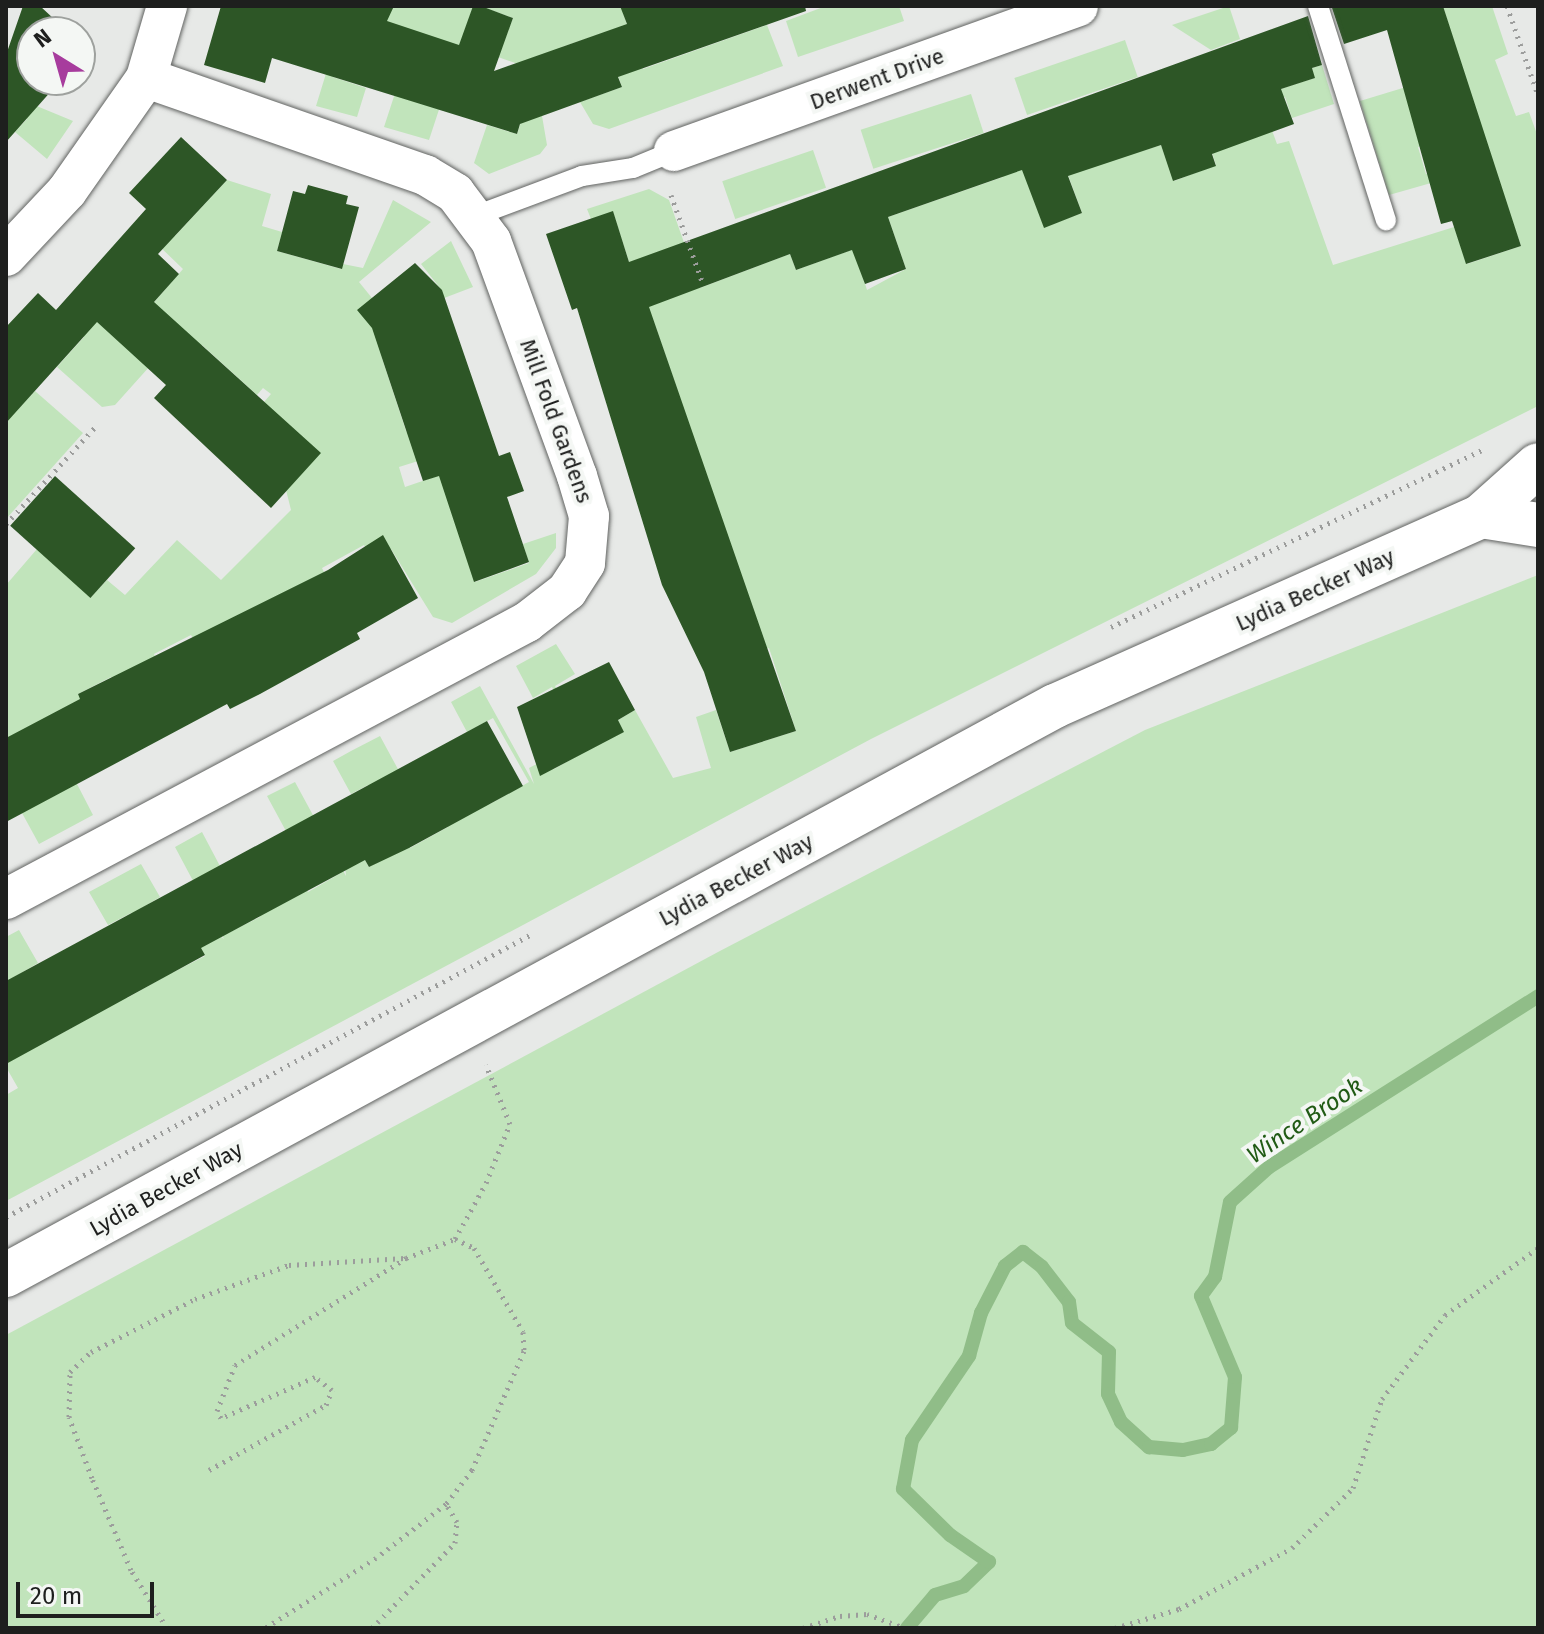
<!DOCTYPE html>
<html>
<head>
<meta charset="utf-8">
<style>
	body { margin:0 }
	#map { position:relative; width:1544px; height:1634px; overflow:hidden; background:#e7e9e7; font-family:"Fira Sans",sans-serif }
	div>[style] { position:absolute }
	.green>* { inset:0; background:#c1e4bb; transform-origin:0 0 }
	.stream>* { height:14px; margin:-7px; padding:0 7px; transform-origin:7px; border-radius:7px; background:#90bd88 }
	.building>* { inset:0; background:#2d5626; transform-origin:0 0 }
	.path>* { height:5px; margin-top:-2.5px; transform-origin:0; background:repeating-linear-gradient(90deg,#9c9d9c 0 2px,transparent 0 8px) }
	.roads { filter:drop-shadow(0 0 2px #616361) drop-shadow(0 0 2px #616361) }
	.service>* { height:20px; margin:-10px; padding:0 10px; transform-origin:10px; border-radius:10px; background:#fff }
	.minor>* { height:40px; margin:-20px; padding:0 20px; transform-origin:20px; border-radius:20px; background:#fff }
	.tertiary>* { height:44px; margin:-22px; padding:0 22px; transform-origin:22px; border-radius:22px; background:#fff }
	span { translate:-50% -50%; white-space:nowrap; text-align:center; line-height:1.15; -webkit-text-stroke:8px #f4f7f4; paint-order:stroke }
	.street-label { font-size:22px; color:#1e1f1e }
	.water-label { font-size:24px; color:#215b15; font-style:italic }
	.frame { position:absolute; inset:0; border:8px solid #1e1f1e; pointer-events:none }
	.north { position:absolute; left:16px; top:16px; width:80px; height:80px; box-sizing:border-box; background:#f4f7f4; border:2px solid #9ea19e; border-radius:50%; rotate:323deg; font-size:22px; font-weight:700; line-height:32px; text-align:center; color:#1e1f1e }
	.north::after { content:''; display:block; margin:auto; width:28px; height:36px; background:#a73c9d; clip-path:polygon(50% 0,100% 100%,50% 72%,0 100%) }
	.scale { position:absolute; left:16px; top:1582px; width:138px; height:36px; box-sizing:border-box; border:4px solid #1e1f1e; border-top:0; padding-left:10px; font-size:24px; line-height:28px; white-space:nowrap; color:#1e1f1e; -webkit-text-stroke:6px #f4f7f4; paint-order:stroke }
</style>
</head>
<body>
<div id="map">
	<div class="green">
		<i style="clip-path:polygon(367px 6px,473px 6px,429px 140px,384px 127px,400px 78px)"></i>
		<i style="clip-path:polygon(480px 6px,640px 6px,623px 13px,643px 69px,767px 25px,783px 66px,609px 129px,593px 124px,580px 102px,622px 87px,603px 33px,562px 47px,542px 116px,547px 145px,540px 154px,489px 174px,474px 163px,487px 125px,517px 134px,538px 71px,498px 57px,513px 18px)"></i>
		<i style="clip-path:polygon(826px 6px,899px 6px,904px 21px,798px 57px,786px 21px)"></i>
		<i style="clip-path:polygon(1229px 6px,1240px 39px,1211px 50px,1172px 25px)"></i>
		<i style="clip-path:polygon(1443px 6px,1492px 6px,1508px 54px,1495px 60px,1516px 116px,1529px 112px,1538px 137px,1538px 406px,871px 739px,6px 1201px,6px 1095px,18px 1088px,6px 1067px,6px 1043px,32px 1029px,6px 983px,6px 937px,19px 930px,38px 963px,11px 979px,46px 1042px,84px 1021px,76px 1006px,95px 996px,102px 1000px,101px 994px,119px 984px,127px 998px,166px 976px,131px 913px,108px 925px,89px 892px,141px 864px,160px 897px,137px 911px,172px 973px,205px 956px,199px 945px,218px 934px,224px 939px,175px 847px,202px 832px,221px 868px,197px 880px,226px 934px,260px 917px,253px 905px,275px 893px,278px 898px,302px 881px,308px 892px,341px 873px,313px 820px,287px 833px,267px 796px,295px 782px,346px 876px,345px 866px,363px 856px,369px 867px,402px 849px,368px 785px,351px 794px,333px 761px,351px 751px,380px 736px,399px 771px,375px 785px,410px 848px,448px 827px,440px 813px,459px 802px,464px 810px,468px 807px,464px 799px,482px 790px,490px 804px,529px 782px,493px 718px,467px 732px,451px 702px,480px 686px,534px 784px,529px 768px,548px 758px,554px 769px,586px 751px,552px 687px,533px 698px,516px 666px,556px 644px,575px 674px,555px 686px,590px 749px,623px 732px,618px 720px,635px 710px,673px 778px,711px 768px,696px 717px,716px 710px,730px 752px,796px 731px,769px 648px,749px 653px,737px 618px,753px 613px,730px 547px,710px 553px,698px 518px,719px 511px,696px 445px,674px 453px,659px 411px,682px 404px,656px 328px,631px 335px,617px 295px,637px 287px,613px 212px,591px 219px,587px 209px,649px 189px,669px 200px,700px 288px,790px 254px,796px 270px,854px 249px,867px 290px,906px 269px,888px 217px,1003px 177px,1000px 168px,1020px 162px,1044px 227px,1082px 213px,1061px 156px,1125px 133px,1132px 154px,1161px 145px,1174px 181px,1216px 165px,1203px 124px,1205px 114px,1314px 78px,1312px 68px,1322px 65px,1334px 104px,1292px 118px,1285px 97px,1263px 106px,1277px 144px,1289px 141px,1333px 265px,1454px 227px,1467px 264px,1521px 246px,1506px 203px,1445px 223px,1439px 205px,1499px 185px,1467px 85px,1409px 103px,1416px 128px,1429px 124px,1434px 141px,1418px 147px,1426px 174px,1435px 171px,1438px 181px,1389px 195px,1360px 101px,1462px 70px)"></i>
		<i style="left:1125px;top:40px;width:39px;height:117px;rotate:71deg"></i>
		<i style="clip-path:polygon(332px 54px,333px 77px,366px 88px,357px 117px,316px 106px)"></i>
		<i style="left:971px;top:94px;width:41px;height:116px;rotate:72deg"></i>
		<i style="clip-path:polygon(10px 95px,73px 121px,47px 159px,15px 132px,27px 119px,6px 100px)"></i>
		<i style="left:813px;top:150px;width:40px;height:96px;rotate:71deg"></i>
		<i style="clip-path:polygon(227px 180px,271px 194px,262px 226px,282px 232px,277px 251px,341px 269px,343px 264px,363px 268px,393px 200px,431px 222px,359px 282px,372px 298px,382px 358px,406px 431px,434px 456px,399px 467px,405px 487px,440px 475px,475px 582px,529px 563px,523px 544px,556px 533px,556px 548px,536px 574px,452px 623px,433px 617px,391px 549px,372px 559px,364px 545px,322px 568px,328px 580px,199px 649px,191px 635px,154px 654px,162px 671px,120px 693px,111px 677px,78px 694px,85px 707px,77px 784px,93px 815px,39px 844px,22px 813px,6px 738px,6px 585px,37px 549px,91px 597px,107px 580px,125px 595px,177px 540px,221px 580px,291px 510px,264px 402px,271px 394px,263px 388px,257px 395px,202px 345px,175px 374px,150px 366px,115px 405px,102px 407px,57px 367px,84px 337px,74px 327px,149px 308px,183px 269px,155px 242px,175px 236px)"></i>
		<i style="clip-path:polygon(451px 241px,473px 287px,431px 303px,429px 298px,440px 288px,421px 264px)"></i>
		<i style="clip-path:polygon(35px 391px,83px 433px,6px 519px,6px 422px)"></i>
		<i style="clip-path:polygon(1538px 575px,1538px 1628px,6px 1628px,6px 1335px,718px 952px,1145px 730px)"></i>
	</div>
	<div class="stream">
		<i style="left:907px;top:1628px;width:43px;rotate:-49.7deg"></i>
		<i style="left:935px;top:1595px;width:30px;rotate:-17deg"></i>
		<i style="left:964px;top:1586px;width:35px;rotate:-44deg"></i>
		<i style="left:989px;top:1562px;width:47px;rotate:-145.3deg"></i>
		<i style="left:950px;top:1535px;width:66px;rotate:-135.6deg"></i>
		<i style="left:903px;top:1489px;width:50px;rotate:-79.6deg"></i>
		<i style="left:912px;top:1440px;width:102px;rotate:-55.8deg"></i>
		<i style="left:969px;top:1356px;width:45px;rotate:-74.4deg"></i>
		<i style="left:981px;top:1313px;width:53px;rotate:-62.9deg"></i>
		<i style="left:1005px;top:1266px;width:23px;rotate:-38deg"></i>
		<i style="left:1023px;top:1252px;width:24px;rotate:38deg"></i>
		<i style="left:1042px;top:1267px;width:44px;rotate:52.4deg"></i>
		<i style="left:1069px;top:1302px;width:21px;rotate:82deg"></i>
		<i style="left:1072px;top:1323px;width:47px;rotate:38.1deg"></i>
		<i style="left:1109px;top:1352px;width:42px;rotate:91.4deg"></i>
		<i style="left:1108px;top:1394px;width:31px;rotate:65deg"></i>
		<i style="left:1121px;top:1422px;width:38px;rotate:42deg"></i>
		<i style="left:1149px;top:1447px;width:34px;rotate:5deg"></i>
		<i style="left:1183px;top:1450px;width:29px;rotate:-12deg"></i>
		<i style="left:1211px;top:1444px;width:26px;rotate:-39deg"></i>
		<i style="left:1231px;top:1428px;width:51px;rotate:-85.5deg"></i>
		<i style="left:1235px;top:1377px;width:88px;rotate:-112.8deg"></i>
		<i style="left:1201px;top:1296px;width:24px;rotate:-54deg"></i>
		<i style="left:1215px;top:1277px;width:76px;rotate:-78.7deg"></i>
		<i style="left:1230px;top:1202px;width:52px;rotate:-41.9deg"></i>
		<i style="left:1269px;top:1167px;width:319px;rotate:-32.4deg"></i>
	</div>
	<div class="building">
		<i style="clip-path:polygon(23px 6px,40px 6px,68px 32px,32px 32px,32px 80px,61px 80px,6px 142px,6px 55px)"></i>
		<i style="clip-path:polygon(221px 6px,394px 6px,387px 21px,459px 45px,473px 6px,481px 6px,513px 18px,494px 71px,627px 24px,620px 6px,805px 6px,806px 11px,618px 77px,622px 87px,520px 124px,517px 134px,272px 58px,265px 83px,204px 65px)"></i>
		<i style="clip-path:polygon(1443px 6px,1521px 246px,1466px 264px,1452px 221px,1441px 224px,1387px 30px,1344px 44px,1332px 8px)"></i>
		<i style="clip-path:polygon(1308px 16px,1322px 65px,1312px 68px,1315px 78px,1281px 89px,1294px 124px,1212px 154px,1216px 166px,1173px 181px,1161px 145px,1068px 176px,1082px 213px,1044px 228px,1022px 170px,888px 217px,906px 269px,865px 284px,852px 250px,796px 270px,790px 254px,649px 307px,796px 731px,730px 752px,704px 672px,662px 585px,577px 308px,572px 310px,546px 234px,613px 211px,629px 262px)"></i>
		<i style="clip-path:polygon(181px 137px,227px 180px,158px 254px,179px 274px,154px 302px,321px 453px,271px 508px,154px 398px,166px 385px,97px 322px,6px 423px,6px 327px,38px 293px,56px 310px,146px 209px,129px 193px)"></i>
		<i style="clip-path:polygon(308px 185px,348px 196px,346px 204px,359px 207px,342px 269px,277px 251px,293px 191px,305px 194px)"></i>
		<i style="clip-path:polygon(415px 263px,442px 290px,499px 456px,510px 452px,524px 491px,507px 497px,529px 562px,474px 582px,439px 476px,423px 481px,372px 328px,357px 310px)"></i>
		<i style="left:55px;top:476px;width:108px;height:67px;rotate:42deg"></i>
		<i style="clip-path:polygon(383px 535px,418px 598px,357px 633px,360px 639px,260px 694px,230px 709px,227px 704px,6px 822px,6px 738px,80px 699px,78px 694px,328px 570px)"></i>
		<i style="clip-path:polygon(609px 662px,635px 710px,618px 720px,624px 732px,540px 776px,517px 707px)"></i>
		<i style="clip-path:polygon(487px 721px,523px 786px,409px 848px,369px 867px,365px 860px,201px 948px,205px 955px,6px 1064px,6px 981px)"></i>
	</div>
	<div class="path">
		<i style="left:1507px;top:6px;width:94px;rotate:70.8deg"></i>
		<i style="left:671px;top:195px;width:95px;rotate:70.2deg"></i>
		<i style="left:6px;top:524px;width:133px;rotate:-47.4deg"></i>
		<i style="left:1111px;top:627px;width:414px;rotate:-25.5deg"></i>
		<i style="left:6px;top:1217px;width:595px;rotate:-28.29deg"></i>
		<i style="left:455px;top:1239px;width:64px;rotate:-61deg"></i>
		<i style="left:486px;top:1183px;width:64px;rotate:-67.9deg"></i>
		<i style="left:510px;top:1124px;width:64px;rotate:-112.1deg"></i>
		<i style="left:209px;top:1470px;width:134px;rotate:-29.1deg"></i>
		<i style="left:326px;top:1405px;width:16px;rotate:-68deg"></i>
		<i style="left:332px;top:1390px;width:21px;rotate:-143deg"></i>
		<i style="left:315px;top:1377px;width:103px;rotate:156.4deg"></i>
		<i style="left:221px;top:1418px;width:8px;rotate:-120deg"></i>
		<i style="left:217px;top:1411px;width:49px;rotate:-68.6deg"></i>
		<i style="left:235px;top:1365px;width:202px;rotate:-32deg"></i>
		<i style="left:406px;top:1258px;width:53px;rotate:-21.2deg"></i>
		<i style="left:455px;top:1239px;width:21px;rotate:25deg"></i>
		<i style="left:474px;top:1248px;width:97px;rotate:59.7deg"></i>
		<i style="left:523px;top:1332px;width:19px;rotate:87deg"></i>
		<i style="left:524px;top:1351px;width:130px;rotate:113.6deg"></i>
		<i style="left:472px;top:1470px;width:43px;rotate:127.4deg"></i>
		<i style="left:446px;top:1504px;width:88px;rotate:142.4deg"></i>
		<i style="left:376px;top:1558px;width:131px;rotate:147.8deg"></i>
		<i style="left:167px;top:1628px;width:68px;rotate:-121.8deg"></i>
		<i style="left:131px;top:1570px;width:100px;rotate:-113deg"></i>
		<i style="left:92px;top:1478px;width:65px;rotate:-110.7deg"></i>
		<i style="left:69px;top:1417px;width:45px;rotate:-88.7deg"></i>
		<i style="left:70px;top:1372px;width:29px;rotate:-44deg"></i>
		<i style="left:91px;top:1352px;width:117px;rotate:-27deg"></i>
		<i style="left:195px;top:1299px;width:100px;rotate:-19.9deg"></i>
		<i style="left:289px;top:1265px;width:116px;rotate:-3.5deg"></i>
		<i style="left:372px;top:1628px;width:119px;rotate:-45.7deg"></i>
		<i style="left:455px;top:1543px;width:21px;rotate:-85deg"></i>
		<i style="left:457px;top:1522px;width:21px;rotate:-121deg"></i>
		<i style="left:803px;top:1628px;width:39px;rotate:-18deg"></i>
		<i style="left:840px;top:1616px;width:27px;rotate:-4deg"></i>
		<i style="left:867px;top:1614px;width:40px;rotate:20.2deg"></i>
		<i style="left:1115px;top:1628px;width:67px;rotate:-16.5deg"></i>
		<i style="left:1179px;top:1609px;width:128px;rotate:-28.4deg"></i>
		<i style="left:1292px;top:1548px;width:86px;rotate:-44.5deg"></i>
		<i style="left:1353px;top:1488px;width:94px;rotate:-72deg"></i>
		<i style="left:1382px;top:1399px;width:105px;rotate:-53.1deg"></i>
		<i style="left:1445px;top:1315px;width:115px;rotate:-35.8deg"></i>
	</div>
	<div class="roads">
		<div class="service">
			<i style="left:1318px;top:6px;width:225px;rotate:72.4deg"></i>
			<i style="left:475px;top:216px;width:114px;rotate:-20.5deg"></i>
			<i style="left:582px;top:176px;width:52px;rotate:-8.9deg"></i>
			<i style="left:633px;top:168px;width:44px;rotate:-22.5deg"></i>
		</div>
		<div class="minor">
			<i style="left:674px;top:151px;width:429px;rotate:-19.7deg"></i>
			<i style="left:6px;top:256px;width:89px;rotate:-46.8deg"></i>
			<i style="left:67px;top:191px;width:138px;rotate:-55deg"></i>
			<i style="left:146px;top:78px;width:75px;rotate:-73.7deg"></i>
			<i style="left:6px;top:899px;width:590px;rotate:-28deg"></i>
			<i style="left:527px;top:622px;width:51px;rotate:-37.8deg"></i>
			<i style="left:567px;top:591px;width:33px;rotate:-57deg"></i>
			<i style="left:585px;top:563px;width:47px;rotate:-85.1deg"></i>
			<i style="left:589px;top:516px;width:42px;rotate:-106.7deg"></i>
			<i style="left:577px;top:476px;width:250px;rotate:-110.1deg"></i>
			<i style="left:491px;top:241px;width:60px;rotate:-126.9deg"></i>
			<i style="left:455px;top:193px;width:35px;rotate:-149deg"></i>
			<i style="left:425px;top:175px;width:295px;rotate:-160.8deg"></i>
		</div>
		<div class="tertiary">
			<i style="left:1481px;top:516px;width:58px;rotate:9deg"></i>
			<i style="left:6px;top:1275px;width:1193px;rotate:-28.48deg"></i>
			<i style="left:1055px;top:706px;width:466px;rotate:-24deg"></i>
			<i style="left:1481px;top:516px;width:76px;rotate:-41.8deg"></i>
		</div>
	</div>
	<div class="street-label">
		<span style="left:877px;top:79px;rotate:-20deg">Derwent Drive</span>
		<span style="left:556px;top:421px;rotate:70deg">Mill Fold Gardens</span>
		<span style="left:1315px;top:590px;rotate:-24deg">Lydia Becker Way</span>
		<span style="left:736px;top:880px;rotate:-28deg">Lydia Becker Way</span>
		<span style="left:166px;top:1189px;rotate:-29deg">Lydia Becker Way</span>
	</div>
	<div class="water-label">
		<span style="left:1305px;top:1121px;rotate:-34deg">Wince Brook</span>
	</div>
	<div class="frame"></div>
	<div class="north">N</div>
	<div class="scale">20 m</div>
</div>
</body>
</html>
